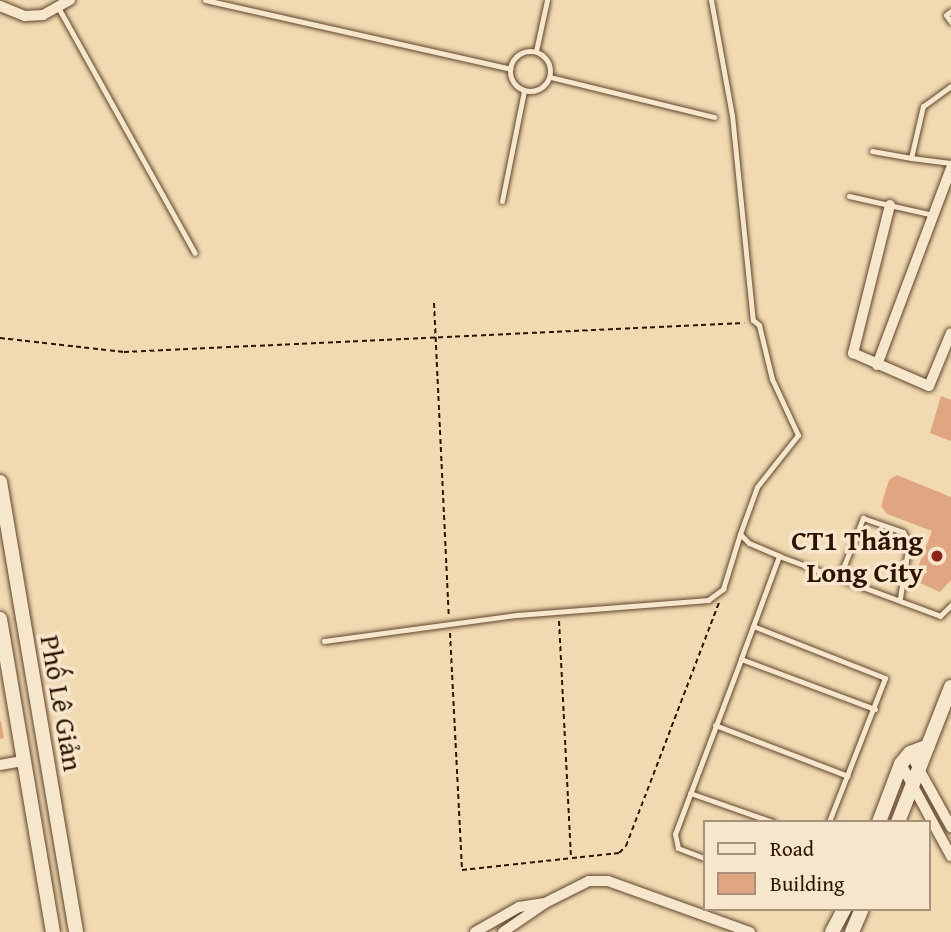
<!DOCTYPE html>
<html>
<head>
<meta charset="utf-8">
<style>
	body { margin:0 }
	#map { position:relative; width:951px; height:932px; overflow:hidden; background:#f1d9b1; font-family:"Gentium Book Plus",serif }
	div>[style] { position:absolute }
	.building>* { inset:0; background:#e0a682 }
	.path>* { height:2px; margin-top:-1px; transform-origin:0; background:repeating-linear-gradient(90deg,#2e1400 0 5px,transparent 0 8.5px) }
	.roads { filter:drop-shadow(0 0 2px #5f452c) drop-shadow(0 0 2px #5f452c) }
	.lane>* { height:5px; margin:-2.5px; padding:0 2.5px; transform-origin:2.5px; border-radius:2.5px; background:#f6e6cc }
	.lane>.ring { margin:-2.5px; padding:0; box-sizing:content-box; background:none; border:5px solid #f6e6cc; border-radius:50% }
	.street>* { height:10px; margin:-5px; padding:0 5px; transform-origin:5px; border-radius:5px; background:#f6e6cc }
	.secondary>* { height:14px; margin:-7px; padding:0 7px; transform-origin:7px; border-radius:7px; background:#f6e6cc }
	.dots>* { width:19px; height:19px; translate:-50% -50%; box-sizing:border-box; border:4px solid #f6e6cc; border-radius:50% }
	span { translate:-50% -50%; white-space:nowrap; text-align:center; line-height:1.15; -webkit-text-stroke:7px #f6e6cc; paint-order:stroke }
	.poi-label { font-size:28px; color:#2e1400; font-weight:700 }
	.right { translate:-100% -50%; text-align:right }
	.street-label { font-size:28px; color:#2e1400 }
	.legend { position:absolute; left:703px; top:820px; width:228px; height:91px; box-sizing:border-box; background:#f6e6cc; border:2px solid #a6927a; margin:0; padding:9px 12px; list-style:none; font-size:21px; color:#2e1400 }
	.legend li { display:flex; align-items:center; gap:14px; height:35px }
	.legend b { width:35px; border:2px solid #a6927a }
</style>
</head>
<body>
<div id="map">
	<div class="building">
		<i style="clip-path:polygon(941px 396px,951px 400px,951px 441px,930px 433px)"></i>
		<i style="clip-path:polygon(897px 475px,951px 497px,951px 580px,940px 592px,913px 580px,932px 531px,887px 514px,881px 506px,889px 480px)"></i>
		<i style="clip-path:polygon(0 721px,1px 721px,4px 738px,0 739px)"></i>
	</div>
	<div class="path">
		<i style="left:434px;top:303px;width:314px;rotate:87.3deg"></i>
		<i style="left:0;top:338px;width:125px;rotate:6.4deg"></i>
		<i style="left:124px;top:352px;width:621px;rotate:-2.68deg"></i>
		<i style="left:559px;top:621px;width:236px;rotate:87.1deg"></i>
		<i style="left:450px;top:633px;width:237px;rotate:87.1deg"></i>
		<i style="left:462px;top:870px;width:158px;rotate:-6.2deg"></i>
		<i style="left:619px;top:853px;width:10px;rotate:-45deg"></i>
		<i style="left:626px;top:846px;width:263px;rotate:-69.1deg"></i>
	</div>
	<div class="roads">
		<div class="lane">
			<i style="left:205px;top:0;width:313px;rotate:12.7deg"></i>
			<i style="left:711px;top:0;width:117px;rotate:79.7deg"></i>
			<i style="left:732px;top:115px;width:206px;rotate:84.2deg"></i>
			<i style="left:753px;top:320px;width:8px;rotate:40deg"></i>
			<i style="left:759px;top:325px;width:56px;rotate:76.5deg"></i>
			<i style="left:772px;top:379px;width:62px;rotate:65.1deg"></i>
			<i style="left:798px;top:435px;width:66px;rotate:128.3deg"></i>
			<i style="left:757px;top:487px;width:50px;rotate:109.9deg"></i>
			<i style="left:740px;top:534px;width:13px;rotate:45deg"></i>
			<i style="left:749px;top:543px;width:33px;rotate:23deg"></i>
			<i style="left:779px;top:556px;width:172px;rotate:20.4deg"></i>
			<i style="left:940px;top:616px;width:16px;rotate:-45deg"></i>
			<i style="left:59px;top:9px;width:279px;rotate:60.9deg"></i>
			<i style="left:951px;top:11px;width:6px;rotate:141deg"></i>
			<i style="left:946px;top:15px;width:9px;rotate:54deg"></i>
			<i class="ring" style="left:510px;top:51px;width:35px;height:35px"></i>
			<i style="left:536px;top:51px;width:52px;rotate:-77.8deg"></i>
			<i style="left:550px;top:77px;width:169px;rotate:13.7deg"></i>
			<i style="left:951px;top:86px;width:34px;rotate:144deg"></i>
			<i style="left:923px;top:106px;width:53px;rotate:103deg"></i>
			<i style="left:911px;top:158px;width:40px;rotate:7.1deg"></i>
			<i style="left:872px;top:151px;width:40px;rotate:10deg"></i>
			<i style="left:849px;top:196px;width:86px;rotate:12.7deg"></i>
			<i style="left:502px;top:201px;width:112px;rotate:-78.7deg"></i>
			<i style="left:779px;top:556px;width:110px;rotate:110.3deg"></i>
			<i style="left:741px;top:659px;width:143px;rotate:20.5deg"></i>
			<i style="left:839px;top:578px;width:65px;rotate:-68.2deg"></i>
			<i style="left:863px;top:518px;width:42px;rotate:19.3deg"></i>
			<i style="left:903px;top:532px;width:13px;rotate:61deg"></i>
			<i style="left:909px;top:543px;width:56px;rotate:99.3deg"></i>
			<i style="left:753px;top:626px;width:142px;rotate:21.5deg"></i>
			<i style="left:885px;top:678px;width:155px;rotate:111.3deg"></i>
			<i style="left:324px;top:641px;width:195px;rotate:-7.7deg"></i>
			<i style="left:517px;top:615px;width:192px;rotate:-4.5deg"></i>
			<i style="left:708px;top:600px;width:19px;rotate:-36deg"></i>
			<i style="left:723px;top:589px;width:58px;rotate:-72.8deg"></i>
			<i style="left:715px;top:725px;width:142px;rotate:21deg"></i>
			<i style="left:690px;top:793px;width:88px;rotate:19.3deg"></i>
			<i style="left:704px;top:858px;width:28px;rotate:-159deg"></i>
			<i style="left:678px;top:848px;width:14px;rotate:-102deg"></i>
			<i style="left:675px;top:834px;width:187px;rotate:-69.3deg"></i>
		</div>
		<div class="street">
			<i style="left:0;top:6px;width:27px;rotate:22deg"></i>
			<i style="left:25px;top:16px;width:18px;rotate:-3deg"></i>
			<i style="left:43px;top:15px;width:31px;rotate:-29deg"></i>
			<i style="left:890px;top:205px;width:153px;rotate:104deg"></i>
			<i style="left:853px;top:353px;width:83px;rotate:23.5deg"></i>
			<i style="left:929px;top:386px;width:57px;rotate:-67.5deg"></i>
			<i style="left:877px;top:365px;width:210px;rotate:-69.4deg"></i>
			<i style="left:910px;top:753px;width:85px;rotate:61deg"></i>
			<i style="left:901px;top:764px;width:105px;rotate:61.5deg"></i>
			<i style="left:0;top:765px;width:23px;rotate:-10deg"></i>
			<i style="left:475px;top:932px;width:51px;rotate:-29.6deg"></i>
			<i style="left:519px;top:907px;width:26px;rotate:-9deg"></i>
			<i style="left:545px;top:903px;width:49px;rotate:-26.6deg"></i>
			<i style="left:589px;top:881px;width:19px"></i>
			<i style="left:608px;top:881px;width:151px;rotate:19.8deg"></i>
			<i style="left:503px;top:932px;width:51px;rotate:-34.6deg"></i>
		</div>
		<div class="secondary">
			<i style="left:0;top:482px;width:456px;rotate:80.4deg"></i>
			<i style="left:0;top:619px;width:317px;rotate:80.4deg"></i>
			<i style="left:879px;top:822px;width:62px;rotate:-69.2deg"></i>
			<i style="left:901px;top:764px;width:14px;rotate:-51deg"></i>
			<i style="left:910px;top:753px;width:19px;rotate:-21deg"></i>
			<i style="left:898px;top:822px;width:145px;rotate:-68.6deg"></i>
			<i style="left:832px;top:932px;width:26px;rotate:-62deg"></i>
			<i style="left:852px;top:932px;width:25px;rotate:-67deg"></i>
		</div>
	</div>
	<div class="dots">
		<i style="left:937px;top:556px;background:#8f2418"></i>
	</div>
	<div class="poi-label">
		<span class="right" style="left:923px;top:556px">CT1 Thăng<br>Long City</span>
	</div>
	<div class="street-label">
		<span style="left:62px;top:703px;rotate:80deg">Phố Lê Giản</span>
	</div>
	<ul class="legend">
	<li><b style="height:9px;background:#f6e6cc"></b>Road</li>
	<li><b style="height:19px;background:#e0a682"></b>Building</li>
	</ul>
</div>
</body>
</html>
